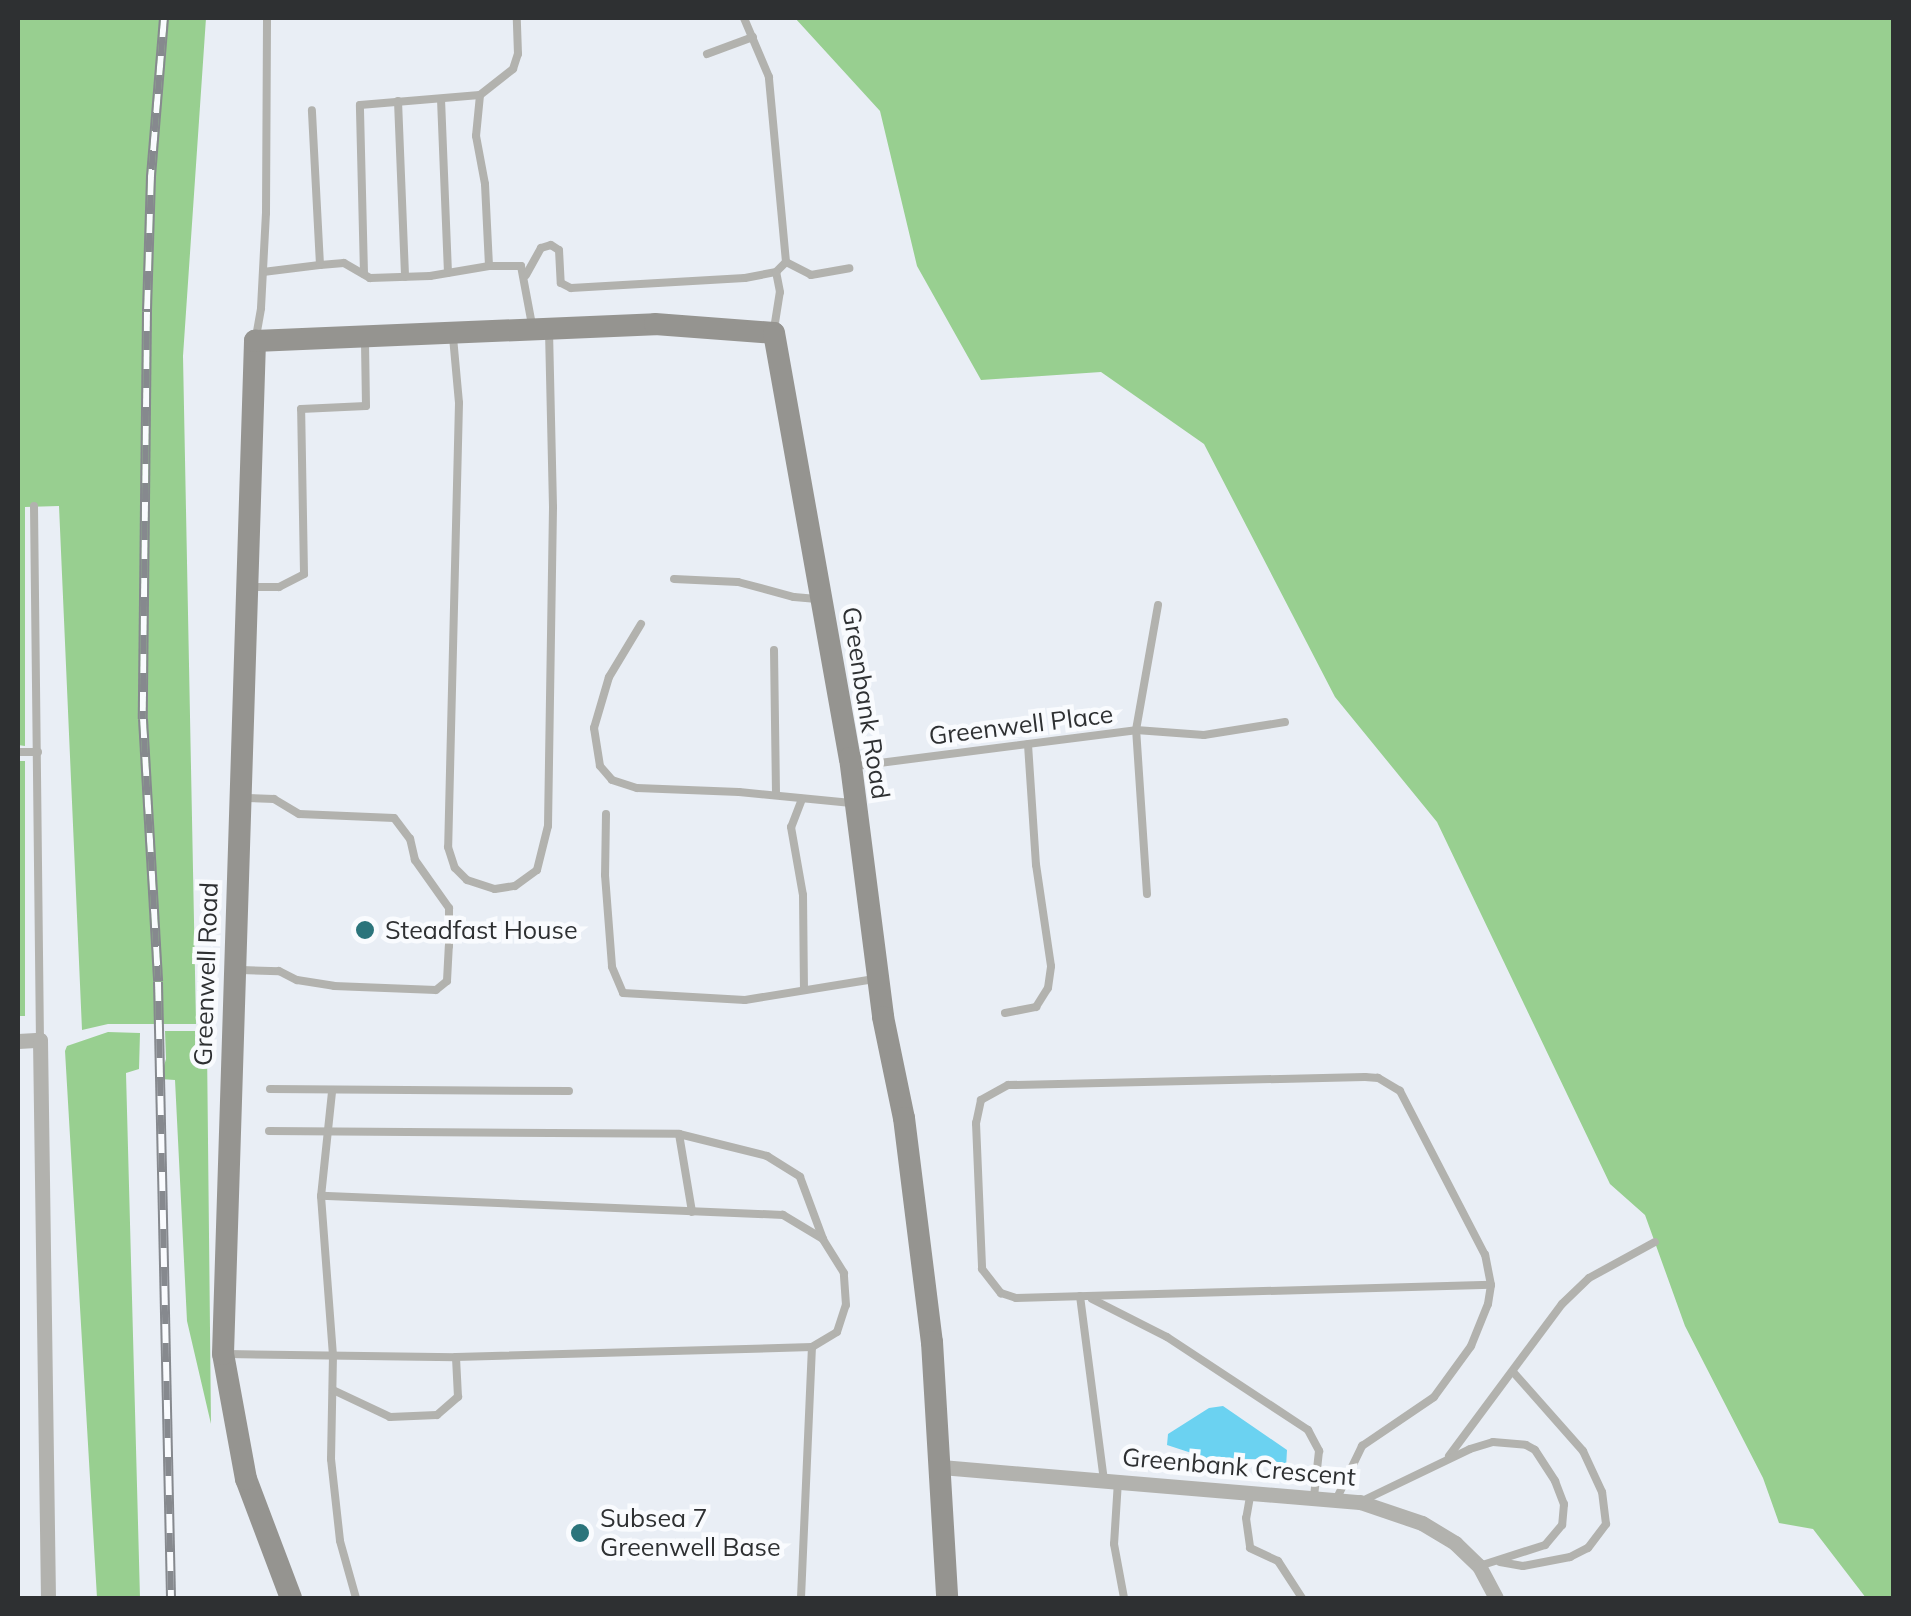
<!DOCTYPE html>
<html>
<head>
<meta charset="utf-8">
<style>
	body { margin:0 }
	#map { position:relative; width:1911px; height:1616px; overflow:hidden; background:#e9eef5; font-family:Mulish,sans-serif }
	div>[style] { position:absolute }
	.green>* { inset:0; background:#98cf90; transform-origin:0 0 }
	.water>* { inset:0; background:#6bd2f1 }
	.lane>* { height:8px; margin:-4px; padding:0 4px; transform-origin:4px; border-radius:4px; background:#b2b2ae }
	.street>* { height:15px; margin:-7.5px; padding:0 7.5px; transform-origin:7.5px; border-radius:7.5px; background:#b2b2ae }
	.secondary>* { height:22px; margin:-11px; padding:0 11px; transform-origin:11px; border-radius:11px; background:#959490 }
	.rail>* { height:10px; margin-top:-5px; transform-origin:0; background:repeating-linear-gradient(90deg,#f9fbfe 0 19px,#86898e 0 38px); box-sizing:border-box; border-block:2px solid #86898e }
	.dots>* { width:28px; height:28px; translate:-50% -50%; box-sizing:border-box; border:5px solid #f9fbfe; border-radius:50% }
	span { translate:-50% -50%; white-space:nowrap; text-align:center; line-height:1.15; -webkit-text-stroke:9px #f9fbfe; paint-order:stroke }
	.street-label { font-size:25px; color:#2e3032 }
	.poi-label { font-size:25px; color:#2e3032 }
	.left { translate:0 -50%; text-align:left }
	.frame { position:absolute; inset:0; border:20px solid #2e3032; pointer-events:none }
</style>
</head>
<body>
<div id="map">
	<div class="green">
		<i style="clip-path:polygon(18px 18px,206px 18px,183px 356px,196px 1024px,108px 1024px,82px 1030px,59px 506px,25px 507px,25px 746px,18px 745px)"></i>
		<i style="clip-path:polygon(795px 18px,1893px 18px,1893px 1598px,1866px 1598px,1813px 1529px,1779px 1523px,1763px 1478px,1685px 1326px,1645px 1215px,1610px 1184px,1437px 822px,1335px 697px,1204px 444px,1101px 372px,981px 380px,917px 266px,880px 111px)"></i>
		<i style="left:18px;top:761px;width:7px;height:255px"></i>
		<i style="clip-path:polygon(165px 1031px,195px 1031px,195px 1038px,207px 1046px,211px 1424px,187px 1321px,175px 1080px,160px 1079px,166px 1059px)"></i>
		<i style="clip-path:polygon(108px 1032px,140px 1033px,139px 1069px,126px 1073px,140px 1598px,97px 1598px,65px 1051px,67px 1046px)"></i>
	</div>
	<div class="water">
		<i style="clip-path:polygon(1223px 1406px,1287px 1450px,1286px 1468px,1279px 1470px,1265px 1459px,1213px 1460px,1167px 1445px,1168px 1434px,1209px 1408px)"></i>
	</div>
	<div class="lane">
		<i style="left:707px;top:54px;width:49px;rotate:-20.3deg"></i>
		<i style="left:441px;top:99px;width:174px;rotate:87.7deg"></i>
		<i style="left:398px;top:101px;width:176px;rotate:87.7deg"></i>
		<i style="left:786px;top:262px;width:28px;rotate:27deg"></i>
		<i style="left:811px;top:275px;width:39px;rotate:-10deg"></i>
		<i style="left:320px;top:265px;width:24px;rotate:-5deg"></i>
		<i style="left:344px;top:263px;width:30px;rotate:30deg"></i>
		<i style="left:370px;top:278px;width:60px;rotate:-1.9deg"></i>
		<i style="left:430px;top:276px;width:60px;rotate:-9.6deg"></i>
		<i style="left:489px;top:266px;width:82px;rotate:-92.8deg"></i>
		<i style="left:485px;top:184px;width:49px;rotate:-100.6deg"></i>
		<i style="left:476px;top:136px;width:41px;rotate:-84.4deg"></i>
		<i style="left:489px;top:266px;width:32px"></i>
		<i style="left:521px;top:266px;width:60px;rotate:79.4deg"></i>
		<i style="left:263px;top:272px;width:57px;rotate:-7deg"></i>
		<i style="left:320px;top:265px;width:155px;rotate:-93deg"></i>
		<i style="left:364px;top:274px;width:169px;rotate:-91.4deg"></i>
		<i style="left:360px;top:105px;width:120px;rotate:-4.8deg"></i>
		<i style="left:480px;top:95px;width:42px;rotate:-38.2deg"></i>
		<i style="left:513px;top:69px;width:16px;rotate:-72deg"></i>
		<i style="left:518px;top:54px;width:36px;rotate:-92deg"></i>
		<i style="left:526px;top:275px;width:31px;rotate:-61deg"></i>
		<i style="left:541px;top:248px;width:10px;rotate:-17deg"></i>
		<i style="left:551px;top:245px;width:9px;rotate:32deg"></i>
		<i style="left:559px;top:250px;width:33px;rotate:87deg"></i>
		<i style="left:561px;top:283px;width:11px;rotate:27deg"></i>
		<i style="left:571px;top:288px;width:174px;rotate:-3.3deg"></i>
		<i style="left:745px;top:278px;width:32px;rotate:-11deg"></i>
		<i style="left:776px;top:272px;width:14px;rotate:-45deg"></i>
		<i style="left:786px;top:262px;width:186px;rotate:-95.3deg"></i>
		<i style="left:769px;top:77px;width:64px;rotate:-113deg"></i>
		<i style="left:774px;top:329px;width:37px;rotate:-81deg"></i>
		<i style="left:780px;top:292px;width:20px;rotate:-101deg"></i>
		<i style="left:256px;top:337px;width:29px;rotate:-80deg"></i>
		<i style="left:261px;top:308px;width:95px;rotate:-87deg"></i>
		<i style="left:266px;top:213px;width:195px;rotate:-89.7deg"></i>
		<i style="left:453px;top:337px;width:66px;rotate:84.8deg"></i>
		<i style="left:459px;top:403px;width:444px;rotate:91.4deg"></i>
		<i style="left:448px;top:847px;width:22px;rotate:72deg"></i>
		<i style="left:455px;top:868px;width:17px;rotate:45deg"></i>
		<i style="left:467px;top:880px;width:29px;rotate:18deg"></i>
		<i style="left:495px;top:889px;width:20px;rotate:-9deg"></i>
		<i style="left:515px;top:886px;width:27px;rotate:-36deg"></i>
		<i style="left:537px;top:870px;width:45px;rotate:-76deg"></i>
		<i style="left:548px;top:826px;width:319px;rotate:-89.1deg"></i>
		<i style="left:553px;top:507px;width:175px;rotate:-91.3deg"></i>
		<i style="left:34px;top:506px;width:534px;rotate:89.36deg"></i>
		<i style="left:674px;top:579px;width:64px;rotate:2.7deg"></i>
		<i style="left:738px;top:582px;width:58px;rotate:15deg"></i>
		<i style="left:794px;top:597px;width:23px;rotate:5deg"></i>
		<i style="left:252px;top:587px;width:27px"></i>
		<i style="left:279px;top:587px;width:28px;rotate:-27deg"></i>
		<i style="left:304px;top:574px;width:165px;rotate:-91deg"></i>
		<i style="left:301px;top:409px;width:65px;rotate:-2.6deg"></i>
		<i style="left:366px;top:406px;width:65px;rotate:-90.9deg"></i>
		<i style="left:641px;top:624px;width:62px;rotate:121.1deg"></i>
		<i style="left:609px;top:677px;width:53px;rotate:106.4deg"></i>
		<i style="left:594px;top:728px;width:38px;rotate:81deg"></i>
		<i style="left:600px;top:766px;width:18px;rotate:49deg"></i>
		<i style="left:612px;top:780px;width:26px;rotate:18deg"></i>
		<i style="left:637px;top:788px;width:102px;rotate:2.2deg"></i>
		<i style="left:739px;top:792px;width:113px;rotate:5.6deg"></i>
		<i style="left:774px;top:650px;width:145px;rotate:89.2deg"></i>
		<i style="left:18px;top:752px;width:20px"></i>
		<i style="left:856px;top:766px;width:282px;rotate:-7.3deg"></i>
		<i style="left:1136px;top:730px;width:68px;rotate:4.2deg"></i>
		<i style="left:1204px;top:735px;width:82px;rotate:-9.1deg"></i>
		<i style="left:802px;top:799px;width:30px;rotate:111deg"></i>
		<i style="left:791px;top:827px;width:69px;rotate:80deg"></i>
		<i style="left:803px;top:895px;width:95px;rotate:89.4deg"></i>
		<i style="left:606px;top:814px;width:61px;rotate:90.9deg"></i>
		<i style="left:605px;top:875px;width:92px;rotate:85.6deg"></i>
		<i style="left:612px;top:967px;width:28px;rotate:67deg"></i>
		<i style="left:623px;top:993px;width:122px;rotate:3.3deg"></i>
		<i style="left:745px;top:1000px;width:131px;rotate:-9.2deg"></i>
		<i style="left:1147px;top:894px;width:164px;rotate:-93.8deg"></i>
		<i style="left:1136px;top:730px;width:127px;rotate:-80deg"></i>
		<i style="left:241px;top:970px;width:38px;rotate:2deg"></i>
		<i style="left:279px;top:971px;width:20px;rotate:27deg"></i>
		<i style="left:297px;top:980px;width:37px;rotate:9deg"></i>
		<i style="left:334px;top:986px;width:102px;rotate:2.2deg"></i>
		<i style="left:436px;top:990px;width:14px;rotate:-39deg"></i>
		<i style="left:447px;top:981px;width:35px;rotate:-87deg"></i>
		<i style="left:449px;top:946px;width:38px;rotate:-90deg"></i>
		<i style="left:449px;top:908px;width:59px;rotate:-125.3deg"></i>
		<i style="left:415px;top:860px;width:22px;rotate:-103deg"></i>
		<i style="left:410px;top:839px;width:26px;rotate:-127deg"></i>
		<i style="left:394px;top:818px;width:95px;rotate:-177.6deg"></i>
		<i style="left:299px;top:814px;width:29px;rotate:-149deg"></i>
		<i style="left:274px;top:799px;width:30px;rotate:-178deg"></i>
		<i style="left:1005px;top:1013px;width:32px;rotate:-11deg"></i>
		<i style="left:1036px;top:1007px;width:22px;rotate:-58deg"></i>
		<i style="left:1048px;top:988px;width:22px;rotate:-82deg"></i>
		<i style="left:1051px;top:966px;width:102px;rotate:-98.4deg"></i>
		<i style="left:1036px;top:865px;width:121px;rotate:-93.8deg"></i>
		<i style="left:270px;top:1089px;width:299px;rotate:0.4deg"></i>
		<i style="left:332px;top:1092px;width:105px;rotate:96deg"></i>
		<i style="left:321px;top:1196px;width:159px;rotate:85.7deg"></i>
		<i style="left:333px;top:1355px;width:104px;rotate:91.1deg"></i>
		<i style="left:331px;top:1459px;width:82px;rotate:83.7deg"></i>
		<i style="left:340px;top:1541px;width:59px;rotate:74.3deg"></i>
		<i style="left:269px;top:1131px;width:410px;rotate:0.4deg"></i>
		<i style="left:679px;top:1134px;width:91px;rotate:14deg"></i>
		<i style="left:767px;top:1156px;width:39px;rotate:32deg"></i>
		<i style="left:800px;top:1177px;width:66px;rotate:69.6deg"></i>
		<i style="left:679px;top:1134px;width:79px;rotate:80.5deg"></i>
		<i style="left:1080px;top:1296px;width:186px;rotate:82.6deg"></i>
		<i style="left:1092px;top:1299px;width:84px;rotate:26.9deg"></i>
		<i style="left:1167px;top:1337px;width:169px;rotate:33.4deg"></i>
		<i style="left:1308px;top:1430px;width:24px;rotate:62deg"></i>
		<i style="left:1319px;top:1451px;width:45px;rotate:96.3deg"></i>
		<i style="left:227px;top:1354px;width:229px;rotate:0.8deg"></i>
		<i style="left:456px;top:1357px;width:356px;rotate:-1.6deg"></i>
		<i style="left:812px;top:1347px;width:29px;rotate:-31deg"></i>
		<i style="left:837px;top:1332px;width:28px;rotate:-72deg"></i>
		<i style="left:846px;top:1305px;width:32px;rotate:-94deg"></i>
		<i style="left:844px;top:1273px;width:40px;rotate:-122deg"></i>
		<i style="left:823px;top:1239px;width:47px;rotate:-149deg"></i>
		<i style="left:783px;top:1215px;width:462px;rotate:-177.6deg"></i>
		<i style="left:333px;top:1390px;width:63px;rotate:25.3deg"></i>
		<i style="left:390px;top:1417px;width:47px;rotate:-2.4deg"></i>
		<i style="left:437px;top:1415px;width:28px;rotate:-41deg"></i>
		<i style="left:458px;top:1397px;width:40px;rotate:-92.9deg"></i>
		<i style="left:1449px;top:1456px;width:189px;rotate:-53.4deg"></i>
		<i style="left:1562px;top:1304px;width:37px;rotate:-44deg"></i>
		<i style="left:1589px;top:1278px;width:75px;rotate:-28.6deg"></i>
		<i style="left:1118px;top:1481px;width:63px;rotate:93.6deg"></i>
		<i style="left:1114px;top:1544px;width:55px;rotate:79.5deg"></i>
		<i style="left:1251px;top:1491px;width:27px;rotate:100deg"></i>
		<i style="left:1246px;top:1518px;width:30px;rotate:82deg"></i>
		<i style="left:1250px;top:1548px;width:31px;rotate:25deg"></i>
		<i style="left:1278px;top:1561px;width:44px;rotate:57deg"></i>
		<i style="left:1337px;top:1498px;width:58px;rotate:-64.3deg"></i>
		<i style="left:1362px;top:1446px;width:87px;rotate:-34.2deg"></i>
		<i style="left:1434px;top:1397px;width:63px;rotate:-54deg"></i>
		<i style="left:1471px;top:1346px;width:45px;rotate:-68deg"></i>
		<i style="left:1488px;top:1304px;width:19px;rotate:-81deg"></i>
		<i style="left:1491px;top:1285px;width:31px;rotate:-101deg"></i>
		<i style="left:1485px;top:1255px;width:185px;rotate:-117.4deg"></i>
		<i style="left:1400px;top:1091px;width:26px;rotate:-149deg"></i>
		<i style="left:1378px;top:1078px;width:13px;rotate:-176deg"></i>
		<i style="left:1365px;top:1077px;width:357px;rotate:178.7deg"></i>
		<i style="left:1008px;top:1085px;width:31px;rotate:151deg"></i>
		<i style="left:981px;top:1100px;width:24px;rotate:102deg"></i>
		<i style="left:976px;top:1123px;width:146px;rotate:87.6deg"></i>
		<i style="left:982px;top:1269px;width:31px;rotate:52deg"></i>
		<i style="left:1001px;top:1293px;width:16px;rotate:18deg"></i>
		<i style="left:1016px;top:1298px;width:475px;rotate:-1.6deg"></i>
		<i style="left:1360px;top:1502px;width:122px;rotate:-25.7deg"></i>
		<i style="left:1470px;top:1449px;width:24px;rotate:-17deg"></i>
		<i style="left:1493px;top:1442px;width:33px;rotate:5deg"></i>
		<i style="left:1526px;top:1445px;width:10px;rotate:29deg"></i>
		<i style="left:1535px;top:1450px;width:37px;rotate:57deg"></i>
		<i style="left:1555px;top:1481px;width:25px;rotate:69deg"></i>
		<i style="left:1564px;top:1504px;width:21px;rotate:95deg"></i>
		<i style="left:1562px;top:1525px;width:26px;rotate:130deg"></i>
		<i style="left:1545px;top:1545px;width:69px;rotate:162.3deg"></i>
		<i style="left:1500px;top:1562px;width:23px;rotate:10deg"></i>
		<i style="left:1523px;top:1566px;width:48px;rotate:-10.8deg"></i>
		<i style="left:1570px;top:1557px;width:20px;rotate:-27deg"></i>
		<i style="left:1588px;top:1548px;width:30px;rotate:-53deg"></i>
		<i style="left:1606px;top:1524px;width:32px;rotate:-97deg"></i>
		<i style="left:1602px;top:1492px;width:45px;rotate:-114.9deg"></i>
		<i style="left:1583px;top:1451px;width:106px;rotate:-131.5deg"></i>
		<i style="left:801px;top:1598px;width:251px;rotate:-87.5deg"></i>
	</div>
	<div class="street">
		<i style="left:18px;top:1041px;width:22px;rotate:-3deg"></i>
		<i style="left:40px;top:1040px;width:558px;rotate:89.18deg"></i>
		<i style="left:941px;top:1467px;width:420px;rotate:4.8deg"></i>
		<i style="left:1360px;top:1502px;width:65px;rotate:18.7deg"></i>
		<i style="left:1422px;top:1523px;width:39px;rotate:31deg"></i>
		<i style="left:1455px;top:1543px;width:33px;rotate:44deg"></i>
		<i style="left:1479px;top:1566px;width:36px;rotate:62deg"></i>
	</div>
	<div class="secondary">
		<i style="left:291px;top:1598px;width:127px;rotate:-110.7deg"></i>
		<i style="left:246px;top:1479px;width:127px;rotate:-100.4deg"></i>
		<i style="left:223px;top:1354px;width:1014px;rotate:-88.19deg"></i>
		<i style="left:255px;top:341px;width:400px;rotate:-2.4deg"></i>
		<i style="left:655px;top:324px;width:119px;rotate:4.3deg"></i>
		<i style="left:774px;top:333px;width:432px;rotate:79.9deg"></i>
		<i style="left:850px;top:758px;width:261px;rotate:82.7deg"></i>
		<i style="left:883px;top:1017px;width:103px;rotate:78.3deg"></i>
		<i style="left:904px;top:1118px;width:226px;rotate:82.9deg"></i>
		<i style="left:932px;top:1342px;width:256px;rotate:86.6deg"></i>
	</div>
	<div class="rail">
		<i style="left:164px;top:18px;width:159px;rotate:94.7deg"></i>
		<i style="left:151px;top:176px;width:136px;rotate:91.7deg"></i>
		<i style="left:147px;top:312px;width:407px;rotate:90.6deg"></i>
		<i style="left:143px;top:719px;width:263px;rotate:86.7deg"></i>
		<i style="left:158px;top:982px;width:616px;rotate:88.79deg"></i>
	</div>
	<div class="dots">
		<i style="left:365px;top:930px;background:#2b747b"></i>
		<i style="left:580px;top:1533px;background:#2b747b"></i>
	</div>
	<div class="street-label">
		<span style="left:866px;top:703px;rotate:81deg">Greenbank Road</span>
		<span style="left:1021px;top:725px;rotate:-7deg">Greenwell Place</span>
		<span style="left:206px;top:974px;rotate:-88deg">Greenwell Road</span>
		<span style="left:1239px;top:1467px;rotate:5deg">Greenbank Crescent</span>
	</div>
	<div class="poi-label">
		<span class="left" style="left:385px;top:930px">Steadfast House</span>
		<span class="left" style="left:600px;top:1533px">Subsea 7<br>Greenwell Base</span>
	</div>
	<div class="frame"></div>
</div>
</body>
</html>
